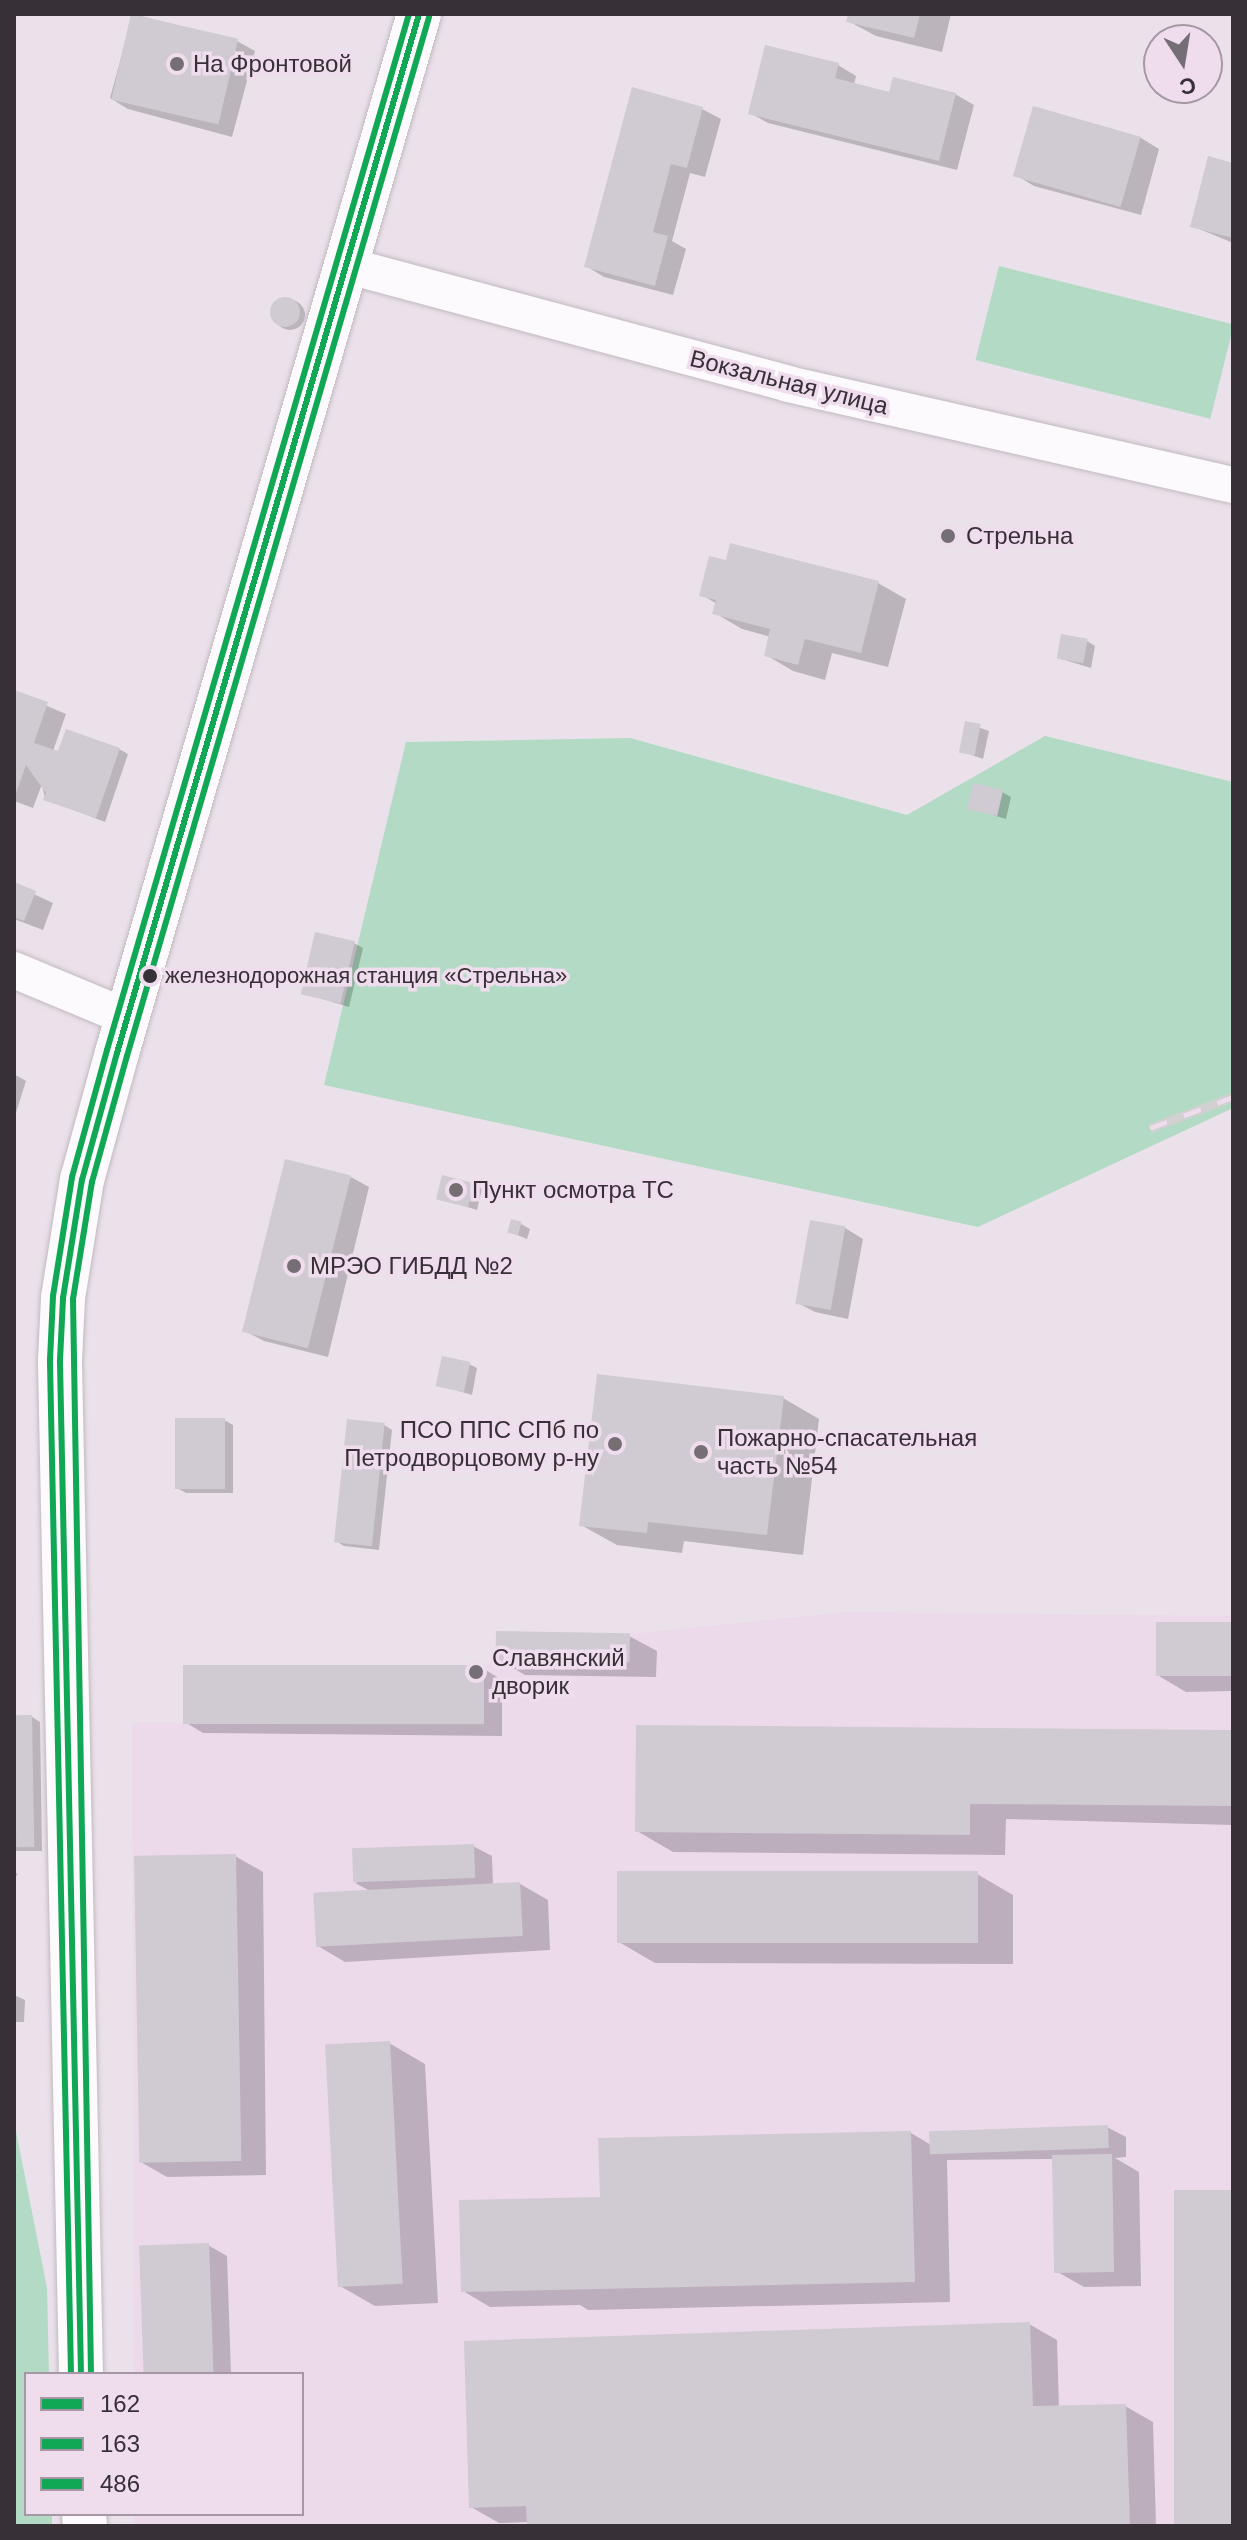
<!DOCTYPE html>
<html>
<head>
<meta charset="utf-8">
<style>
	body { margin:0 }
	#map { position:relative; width:1247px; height:2540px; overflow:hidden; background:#ebe1ea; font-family:Helvetica,sans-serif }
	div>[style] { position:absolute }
	.built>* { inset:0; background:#ecdaeb }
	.green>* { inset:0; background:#b2dac4; transform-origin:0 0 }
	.shadow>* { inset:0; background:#0003; transform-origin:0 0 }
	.round { border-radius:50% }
	.building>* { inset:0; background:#d0cad2; transform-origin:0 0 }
	.roads { filter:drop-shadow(0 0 2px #c1b9c0) drop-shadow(0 0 2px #c1b9c0) }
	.minor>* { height:36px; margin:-18px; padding:0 18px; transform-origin:18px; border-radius:18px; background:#fcfafc }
	.secondary>* { height:44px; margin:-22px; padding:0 22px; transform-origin:22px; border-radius:22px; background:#fcfafc }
	.rail>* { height:9px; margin-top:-4.5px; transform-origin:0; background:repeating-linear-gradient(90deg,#efddee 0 18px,#d2d0d2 0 36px); box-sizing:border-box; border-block:2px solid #d2d0d2 }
	.bus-1>* { height:6px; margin:-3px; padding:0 3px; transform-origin:3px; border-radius:3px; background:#10a855 }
	.bus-2>* { height:6px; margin:-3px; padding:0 3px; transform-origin:3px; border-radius:3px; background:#10a855 }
	.bus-3>* { height:6px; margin:-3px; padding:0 3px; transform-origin:3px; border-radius:3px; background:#10a855 }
	.dots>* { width:22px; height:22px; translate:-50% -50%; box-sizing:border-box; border:4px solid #efddee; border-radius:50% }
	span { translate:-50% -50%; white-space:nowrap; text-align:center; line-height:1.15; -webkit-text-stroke:7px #efddee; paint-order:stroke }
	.bus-label { font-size:22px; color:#373036 }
	.left { translate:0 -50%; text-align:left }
	.poi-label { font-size:24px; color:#373036 }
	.right { translate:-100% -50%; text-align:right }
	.street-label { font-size:24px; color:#373036 }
	.frame { position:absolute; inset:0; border:16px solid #373036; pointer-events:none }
	.legend { position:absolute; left:24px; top:2372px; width:280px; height:144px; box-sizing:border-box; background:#efddee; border:2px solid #a598a4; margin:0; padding:10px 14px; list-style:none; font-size:24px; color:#373036 }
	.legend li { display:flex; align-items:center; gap:16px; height:40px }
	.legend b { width:40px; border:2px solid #a598a4 }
	.north { position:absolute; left:1143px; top:24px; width:80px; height:80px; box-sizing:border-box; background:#efddee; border:2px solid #a598a4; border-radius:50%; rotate:168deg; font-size:22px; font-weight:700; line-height:32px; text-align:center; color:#373036 }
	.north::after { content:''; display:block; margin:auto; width:28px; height:36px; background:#766e75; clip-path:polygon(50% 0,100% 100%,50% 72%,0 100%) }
</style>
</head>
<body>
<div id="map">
	<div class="built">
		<i style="clip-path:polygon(847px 1612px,1233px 1616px,1233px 2526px,135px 2526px,134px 2514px,302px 2514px,302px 2374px,134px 2374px,132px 1723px,483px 1726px,484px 1667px,496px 1660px,629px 1663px,630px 1634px)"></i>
	</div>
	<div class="green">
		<i style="left:999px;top:266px;width:242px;height:97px;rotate:14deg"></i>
		<i style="clip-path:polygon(1045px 736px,1233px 782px,1233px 1108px,978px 1227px,324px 1085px,406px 742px,630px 738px,907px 815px)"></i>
		<i style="clip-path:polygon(14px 2121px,47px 2288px,49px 2374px,26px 2374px,26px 2514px,52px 2514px,52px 2526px,14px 2526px)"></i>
	</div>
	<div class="shadow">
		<i style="clip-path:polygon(133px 14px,237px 41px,255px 51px,232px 137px,128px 109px,110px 98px)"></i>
		<i style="clip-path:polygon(850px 14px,951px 14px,942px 52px,876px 36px,848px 21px)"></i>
		<i style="clip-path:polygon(838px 65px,856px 76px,854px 85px,890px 94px,955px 94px,974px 105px,957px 170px,768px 123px,750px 113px)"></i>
		<i style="clip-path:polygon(702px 109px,721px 119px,705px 177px,690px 173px,672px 241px,686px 249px,673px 295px,604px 277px,586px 266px)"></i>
		<i style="clip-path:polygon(1034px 109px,1141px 138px,1159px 149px,1141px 215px,1034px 186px,1016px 175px)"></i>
		<i style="clip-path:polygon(1233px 165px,1233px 243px,1192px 226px)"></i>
		<i class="round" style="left:275px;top:300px;width:30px;height:30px"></i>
		<i style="clip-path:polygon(878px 583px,906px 599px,888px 667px,832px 653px,825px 680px,793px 671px,766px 655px,771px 637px,742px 629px,715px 613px,717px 604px,702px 595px)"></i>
		<i style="clip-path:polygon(1087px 641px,1095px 646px,1091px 668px,1058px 658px)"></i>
		<i style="clip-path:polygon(14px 692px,66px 714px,53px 751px,119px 749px,128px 754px,105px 822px,45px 799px,42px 784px,33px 808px,14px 801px)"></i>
		<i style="clip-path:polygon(966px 723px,989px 731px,983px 759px,960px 751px)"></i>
		<i style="clip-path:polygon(1002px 792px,1011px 797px,1006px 819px,969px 808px)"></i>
		<i style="clip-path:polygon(14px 885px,53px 903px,43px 930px,14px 919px)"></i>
		<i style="clip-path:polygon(354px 943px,363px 948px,349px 1007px,303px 993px)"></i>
		<i style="clip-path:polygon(14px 1074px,26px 1081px,14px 1119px)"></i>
		<i style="clip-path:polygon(351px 1177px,369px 1187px,328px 1357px,264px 1341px,245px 1331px)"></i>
		<i style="clip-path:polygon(473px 1184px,482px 1189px,477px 1210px,439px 1198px)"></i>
		<i style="clip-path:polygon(812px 1222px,845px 1228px,863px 1239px,848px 1319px,815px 1312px,796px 1302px)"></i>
		<i style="clip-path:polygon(521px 1224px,530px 1229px,527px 1239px,510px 1232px)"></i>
		<i style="clip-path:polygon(469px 1364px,477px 1368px,472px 1395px,438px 1385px)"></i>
		<i style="clip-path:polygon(783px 1398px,819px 1419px,803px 1555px,684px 1541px,682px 1553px,617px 1545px,581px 1525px)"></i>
		<i style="clip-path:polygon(224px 1420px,233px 1425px,233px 1493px,186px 1493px,177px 1488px)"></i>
		<i style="clip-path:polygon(384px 1425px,392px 1430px,379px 1550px,344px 1546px,336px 1541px)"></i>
		<i style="clip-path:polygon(1233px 1624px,1233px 1691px,1186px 1692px,1159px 1676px)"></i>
		<i style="clip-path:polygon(629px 1636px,657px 1651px,656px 1677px,525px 1675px,498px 1659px)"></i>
		<i style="clip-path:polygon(484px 1669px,502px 1680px,502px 1736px,203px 1733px,185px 1722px)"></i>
		<i style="clip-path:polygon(32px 1717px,40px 1722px,42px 1851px,14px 1851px,14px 1718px)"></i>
		<i style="clip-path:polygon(1233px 1732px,1233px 1825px,1006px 1819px,1005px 1855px,673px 1852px,637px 1831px)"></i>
		<i style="clip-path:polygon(473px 1846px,492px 1856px,493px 1886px,520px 1884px,548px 1900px,550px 1950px,345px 1962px,318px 1946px,372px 1892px,355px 1883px)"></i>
		<i style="clip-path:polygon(235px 1856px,263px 1872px,266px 2175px,167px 2177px,139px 2161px)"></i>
		<i style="left:14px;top:1872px;width:4px;height:28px;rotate:27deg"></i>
		<i style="clip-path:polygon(977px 1874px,1013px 1895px,1013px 1964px,655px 1963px,619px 1942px)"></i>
		<i style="clip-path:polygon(14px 1995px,25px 2000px,24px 2022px,14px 2022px)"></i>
		<i style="clip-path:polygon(389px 2043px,425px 2064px,438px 2303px,375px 2306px,340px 2286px)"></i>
		<i style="clip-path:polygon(1107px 2127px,1126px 2137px,1126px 2157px,1115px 2158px,1139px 2172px,1141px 2286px,1084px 2287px,1056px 2271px,1054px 2159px,947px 2160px,950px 2302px,588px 2310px,580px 2305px,490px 2307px,463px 2291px,602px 2198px,911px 2133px,931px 2145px)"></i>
		<i style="clip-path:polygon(208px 2245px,227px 2256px,231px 2374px,145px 2374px)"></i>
		<i style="clip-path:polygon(1029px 2324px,1057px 2340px,1059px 2408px,1125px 2406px,1153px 2422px,1156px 2526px,529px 2526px,529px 2522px,499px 2523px,471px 2507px)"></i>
	</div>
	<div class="building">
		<i style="left:131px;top:14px;width:110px;height:88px;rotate:13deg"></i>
		<i style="clip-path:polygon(848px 14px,920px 14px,914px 38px,846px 22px)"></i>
		<i style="clip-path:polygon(765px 45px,839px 63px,835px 78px,889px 92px,893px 77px,956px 93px,939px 161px,748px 114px)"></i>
		<i style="clip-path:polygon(632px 87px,703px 107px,687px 168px,671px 164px,653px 232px,668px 236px,655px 286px,584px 267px)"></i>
		<i style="left:1033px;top:106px;width:112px;height:73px;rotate:16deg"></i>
		<i style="clip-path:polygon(1208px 156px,1233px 163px,1233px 238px,1190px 227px)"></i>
		<i class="round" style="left:270px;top:297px;width:30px;height:30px"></i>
		<i style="clip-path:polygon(730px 543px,879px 581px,861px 653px,805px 639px,798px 665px,764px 656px,770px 629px,712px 614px,716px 600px,699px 596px,709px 556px,726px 560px)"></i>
		<i style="left:1061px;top:634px;width:27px;height:25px;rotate:10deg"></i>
		<i style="clip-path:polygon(14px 690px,48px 702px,34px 743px,58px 751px,66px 729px,120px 748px,96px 818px,43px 800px,46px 793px,26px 765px,14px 799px)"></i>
		<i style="left:965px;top:721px;width:16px;height:32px;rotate:11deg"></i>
		<i style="left:973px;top:783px;width:31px;height:27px;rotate:13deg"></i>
		<i style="clip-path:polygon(14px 882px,36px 891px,24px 921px,14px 917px)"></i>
		<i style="left:315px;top:932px;width:41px;height:64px;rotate:13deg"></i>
		<i style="left:285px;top:1159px;width:68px;height:178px;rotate:14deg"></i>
		<i style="left:442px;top:1175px;width:33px;height:25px;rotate:14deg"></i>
		<i style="left:511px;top:1219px;width:11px;height:14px;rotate:15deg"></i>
		<i style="left:810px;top:1220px;width:36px;height:85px;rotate:10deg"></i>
		<i style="left:442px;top:1356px;width:29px;height:31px;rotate:12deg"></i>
		<i style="clip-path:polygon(597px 1374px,784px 1396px,767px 1535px,648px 1522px,647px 1533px,579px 1526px)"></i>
		<i style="left:175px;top:1418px;width:50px;height:71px"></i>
		<i style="left:347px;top:1419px;width:38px;height:124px;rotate:6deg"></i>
		<i style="left:1233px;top:1622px;width:54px;height:77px;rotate:90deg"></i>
		<i style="left:496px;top:1631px;width:134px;height:29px;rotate:1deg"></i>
		<i style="left:183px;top:1665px;width:301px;height:59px"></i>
		<i style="left:32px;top:1715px;width:132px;height:18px;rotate:89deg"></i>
		<i style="clip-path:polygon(636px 1725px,1233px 1730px,1233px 1806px,970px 1804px,970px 1835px,635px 1832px)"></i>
		<i style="left:474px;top:1844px;width:34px;height:122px;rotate:88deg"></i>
		<i style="left:236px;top:1854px;width:307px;height:102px;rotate:89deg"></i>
		<i style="left:617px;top:1871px;width:361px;height:72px"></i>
		<i style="left:520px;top:1882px;width:54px;height:207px;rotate:87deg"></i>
		<i style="left:390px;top:2041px;width:243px;height:65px;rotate:87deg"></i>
		<i style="left:1108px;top:2125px;width:23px;height:179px;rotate:88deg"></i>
		<i style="clip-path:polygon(911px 2131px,915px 2282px,461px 2292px,459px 2200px,600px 2197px,598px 2138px)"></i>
		<i style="left:1112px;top:2154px;width:118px;height:60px;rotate:89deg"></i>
		<i style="left:1174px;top:2190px;width:59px;height:336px"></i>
		<i style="left:209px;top:2243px;width:131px;height:70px;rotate:88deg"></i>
		<i style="clip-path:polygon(1030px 2322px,1033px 2406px,1126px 2404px,1130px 2526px,527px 2526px,526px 2506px,469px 2508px,464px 2341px)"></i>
	</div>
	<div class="roads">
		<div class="minor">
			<i style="left:349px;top:266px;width:455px;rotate:15deg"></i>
			<i style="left:788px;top:384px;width:456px;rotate:12.8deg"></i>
			<i style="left:14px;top:970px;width:122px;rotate:22.6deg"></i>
		</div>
		<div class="secondary">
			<i style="left:81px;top:2374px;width:1014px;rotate:-91.19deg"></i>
			<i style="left:60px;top:1360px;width:62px;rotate:-87.2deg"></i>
			<i style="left:63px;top:1298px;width:120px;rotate:-80.9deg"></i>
			<i style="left:82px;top:1180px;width:132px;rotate:-74.6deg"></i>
			<i style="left:117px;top:1053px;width:1082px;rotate:-73.79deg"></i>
			<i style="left:84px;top:2514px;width:12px;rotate:85deg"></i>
		</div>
	</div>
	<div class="rail">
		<i style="left:1150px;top:1128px;width:89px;rotate:-20.5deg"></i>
	</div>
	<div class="bus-1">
		<i style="left:81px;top:2374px;width:1014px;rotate:-91.19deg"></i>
		<i style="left:60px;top:1360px;width:62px;rotate:-87.2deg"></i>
		<i style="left:63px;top:1298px;width:120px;rotate:-80.9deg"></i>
		<i style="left:82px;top:1180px;width:132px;rotate:-74.6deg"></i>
		<i style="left:117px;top:1053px;width:1082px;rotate:-73.79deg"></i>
	</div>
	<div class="bus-2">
		<i style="left:91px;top:2374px;width:1075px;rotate:-90.96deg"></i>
		<i style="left:73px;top:1299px;width:119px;rotate:-80.8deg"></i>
		<i style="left:92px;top:1182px;width:131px;rotate:-74.5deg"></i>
		<i style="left:127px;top:1056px;width:1082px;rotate:-73.79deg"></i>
	</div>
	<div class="bus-3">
		<i style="left:71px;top:2374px;width:1014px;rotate:-91.19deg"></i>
		<i style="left:50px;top:1360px;width:64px;rotate:-87.3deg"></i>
		<i style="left:53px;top:1296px;width:121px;rotate:-80.9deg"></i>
		<i style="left:72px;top:1177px;width:132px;rotate:-74.6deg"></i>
		<i style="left:107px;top:1050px;width:1079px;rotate:-73.75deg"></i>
	</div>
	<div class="dots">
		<i style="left:177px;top:64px;background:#766e75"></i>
		<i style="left:948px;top:536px;background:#766e75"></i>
		<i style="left:150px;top:976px;background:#373036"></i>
		<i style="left:456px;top:1190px;background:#766e75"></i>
		<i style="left:294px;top:1266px;background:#766e75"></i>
		<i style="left:615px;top:1444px;background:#766e75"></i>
		<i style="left:701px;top:1452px;background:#766e75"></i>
		<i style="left:476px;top:1672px;background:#766e75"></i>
	</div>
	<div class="bus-label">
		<span class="left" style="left:165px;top:976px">железнодорожная станция «Стрельна»</span>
	</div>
	<div class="poi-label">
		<span class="left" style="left:193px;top:64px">На Фронтовой</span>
		<span class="left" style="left:966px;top:536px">Стрельна</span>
		<span class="left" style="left:472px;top:1190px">Пункт осмотра ТС</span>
		<span class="left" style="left:310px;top:1266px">МРЭО ГИБДД №2</span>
		<span class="right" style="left:599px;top:1444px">ПСО ППС СПб по<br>Петродворцовому р-ну</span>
		<span class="left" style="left:717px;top:1452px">Пожарно-спасательная<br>часть №54</span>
		<span class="left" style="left:492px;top:1672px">Славянский<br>дворик</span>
	</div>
	<div class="street-label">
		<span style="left:789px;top:382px;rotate:14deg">Вокзальная улица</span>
	</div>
	<div class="frame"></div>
	<ul class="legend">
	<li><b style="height:10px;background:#10a855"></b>162</li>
	<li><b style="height:10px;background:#10a855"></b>163</li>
	<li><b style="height:10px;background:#10a855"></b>486</li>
	</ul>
	<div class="north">С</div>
</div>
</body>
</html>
